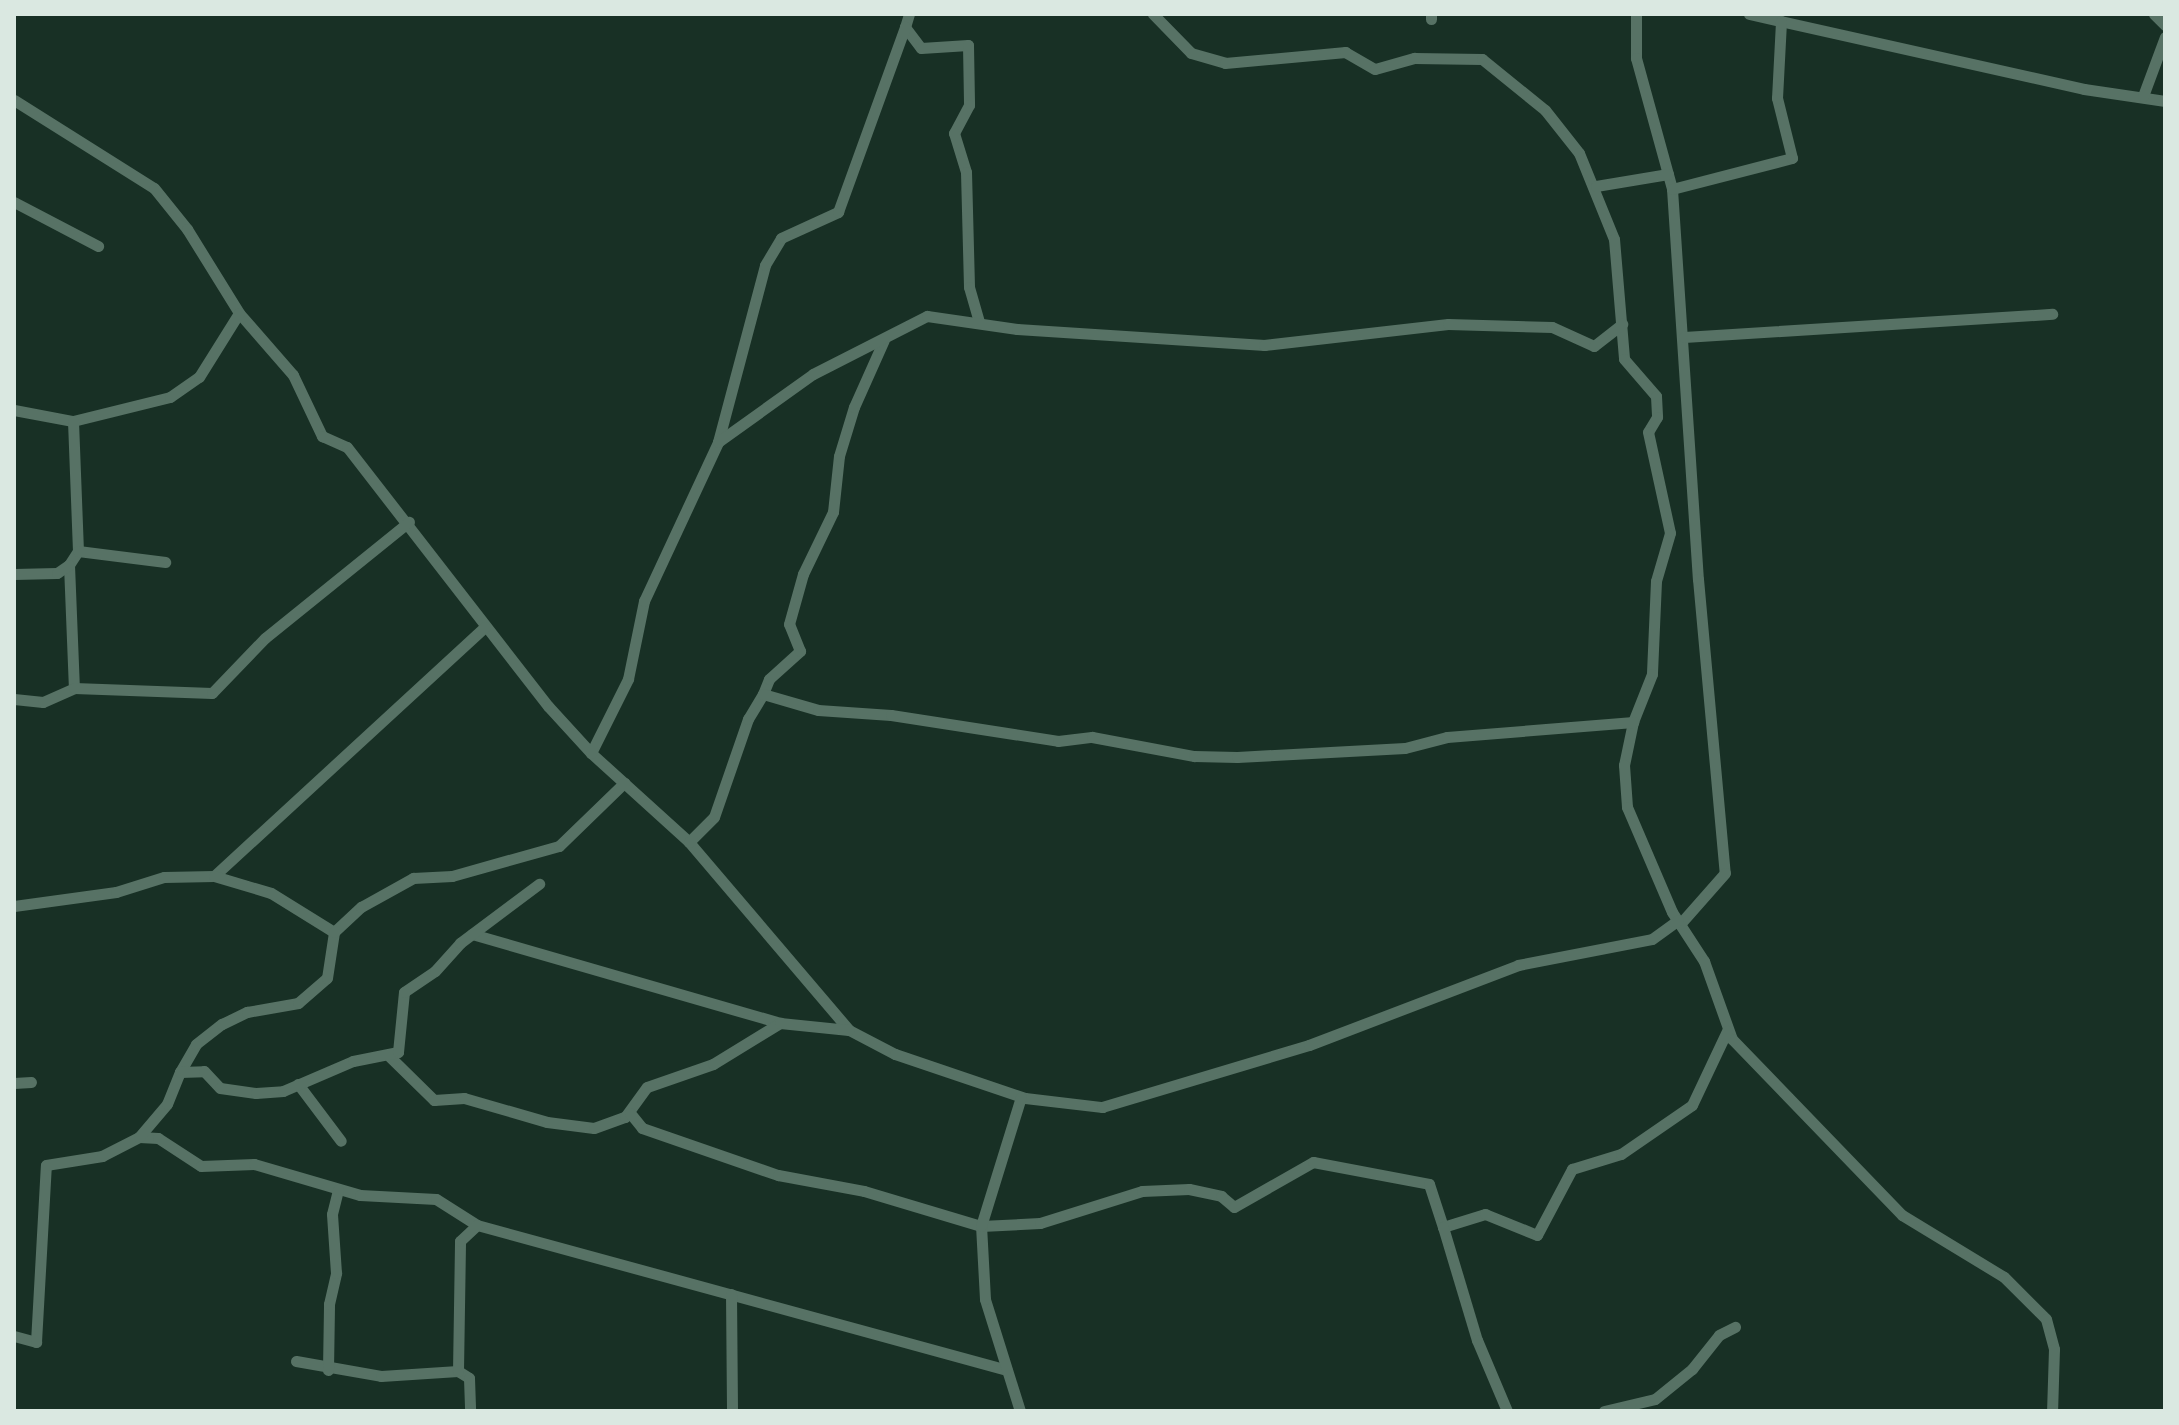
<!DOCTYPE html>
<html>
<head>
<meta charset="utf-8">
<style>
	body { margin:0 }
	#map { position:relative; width:2179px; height:1425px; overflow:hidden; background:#183025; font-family:Inter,sans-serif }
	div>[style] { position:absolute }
	.street>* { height:11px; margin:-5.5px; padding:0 5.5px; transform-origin:5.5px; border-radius:5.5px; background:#577265 }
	span { translate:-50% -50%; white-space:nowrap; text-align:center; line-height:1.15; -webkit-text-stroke:7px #0b1611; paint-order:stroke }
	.frame { position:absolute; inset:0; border:16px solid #dae8e1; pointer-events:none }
</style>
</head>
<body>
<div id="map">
	<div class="street">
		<i style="left:909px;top:14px;width:14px;rotate:107deg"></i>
		<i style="left:905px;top:27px;width:26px;rotate:53deg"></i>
		<i style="left:921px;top:48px;width:47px;rotate:-3.7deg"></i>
		<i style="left:968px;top:45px;width:60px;rotate:89deg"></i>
		<i style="left:969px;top:105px;width:32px;rotate:118deg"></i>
		<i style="left:954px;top:133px;width:41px;rotate:72.9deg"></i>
		<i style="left:966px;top:172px;width:115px;rotate:88.5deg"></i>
		<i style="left:969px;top:287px;width:36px;rotate:74deg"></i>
		<i style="left:1153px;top:14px;width:54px;rotate:45.7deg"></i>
		<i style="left:1191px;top:53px;width:35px;rotate:16deg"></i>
		<i style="left:1225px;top:63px;width:121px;rotate:-5.2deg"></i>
		<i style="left:1345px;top:52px;width:34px;rotate:30deg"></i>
		<i style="left:1375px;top:69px;width:41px;rotate:-15.8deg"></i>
		<i style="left:1414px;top:58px;width:68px;rotate:0.8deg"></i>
		<i style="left:1482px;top:59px;width:81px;rotate:39deg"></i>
		<i style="left:1545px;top:110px;width:55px;rotate:51.7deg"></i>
		<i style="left:1579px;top:153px;width:93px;rotate:67.9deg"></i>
		<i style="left:1614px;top:239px;width:120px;rotate:85.2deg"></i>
		<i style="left:1624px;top:359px;width:49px;rotate:49.1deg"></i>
		<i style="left:1656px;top:396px;width:21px;rotate:87deg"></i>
		<i style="left:1657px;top:417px;width:17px;rotate:121deg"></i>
		<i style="left:1648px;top:432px;width:103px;rotate:77.7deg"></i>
		<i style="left:1670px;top:533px;width:50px;rotate:106.3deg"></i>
		<i style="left:1656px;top:581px;width:93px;rotate:92.5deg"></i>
		<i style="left:1652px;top:674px;width:52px;rotate:111.6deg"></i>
		<i style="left:1633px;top:722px;width:44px;rotate:101.8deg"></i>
		<i style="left:1624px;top:765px;width:42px;rotate:85.9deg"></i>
		<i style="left:1627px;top:807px;width:114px;rotate:66.8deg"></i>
		<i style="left:1672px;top:912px;width:59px;rotate:56.9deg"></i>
		<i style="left:1704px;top:961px;width:83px;rotate:70.3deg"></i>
		<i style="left:1732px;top:1039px;width:245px;rotate:46deg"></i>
		<i style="left:1902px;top:1215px;width:119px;rotate:31.3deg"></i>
		<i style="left:2004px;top:1277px;width:59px;rotate:45deg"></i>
		<i style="left:2046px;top:1319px;width:31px;rotate:75deg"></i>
		<i style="left:2054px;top:1349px;width:62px;rotate:91.8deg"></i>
		<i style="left:1431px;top:14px;width:5px;rotate:90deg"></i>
		<i style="left:1636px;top:14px;width:44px;rotate:90deg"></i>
		<i style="left:1636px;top:58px;width:136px;rotate:74.6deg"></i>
		<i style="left:1672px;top:189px;width:391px;rotate:86.2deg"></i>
		<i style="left:1698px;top:579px;width:295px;rotate:84.8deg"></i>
		<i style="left:1725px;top:873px;width:68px;rotate:131.4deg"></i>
		<i style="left:1749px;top:14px;width:343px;rotate:12.6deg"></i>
		<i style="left:2084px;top:89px;width:82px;rotate:8.4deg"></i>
		<i style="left:2154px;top:14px;width:16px;rotate:45deg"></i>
		<i style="left:2143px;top:96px;width:63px;rotate:-69.6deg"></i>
		<i style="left:14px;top:100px;width:165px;rotate:32.2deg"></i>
		<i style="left:154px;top:188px;width:53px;rotate:51.2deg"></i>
		<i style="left:187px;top:229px;width:99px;rotate:58.2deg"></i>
		<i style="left:239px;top:313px;width:82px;rotate:48.9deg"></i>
		<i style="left:293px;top:375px;width:68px;rotate:64.6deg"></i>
		<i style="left:322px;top:436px;width:27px;rotate:24deg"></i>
		<i style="left:347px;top:447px;width:328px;rotate:52.2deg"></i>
		<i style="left:548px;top:706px;width:64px;rotate:47.5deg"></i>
		<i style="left:591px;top:753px;width:132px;rotate:42.2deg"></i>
		<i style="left:689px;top:842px;width:247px;rotate:49.6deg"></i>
		<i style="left:849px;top:1030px;width:52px;rotate:27.6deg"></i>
		<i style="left:895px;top:1054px;width:137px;rotate:18.7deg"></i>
		<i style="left:1025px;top:1098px;width:78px;rotate:6.7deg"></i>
		<i style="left:1102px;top:1107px;width:216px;rotate:-16.7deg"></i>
		<i style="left:1309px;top:1045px;width:224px;rotate:-20.9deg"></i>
		<i style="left:1518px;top:965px;width:136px;rotate:-11deg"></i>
		<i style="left:1652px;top:939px;width:32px;rotate:-36deg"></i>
		<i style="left:1596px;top:186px;width:73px;rotate:-9.5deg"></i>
		<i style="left:1672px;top:189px;width:124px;rotate:-14.5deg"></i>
		<i style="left:1792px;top:158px;width:62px;rotate:-104deg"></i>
		<i style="left:1777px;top:98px;width:77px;rotate:-87deg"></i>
		<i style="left:14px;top:202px;width:95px;rotate:27.6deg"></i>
		<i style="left:1684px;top:337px;width:369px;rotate:-3.6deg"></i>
		<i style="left:14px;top:410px;width:60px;rotate:10.6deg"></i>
		<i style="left:73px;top:421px;width:100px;rotate:-13.9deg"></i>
		<i style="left:170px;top:397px;width:35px;rotate:-35deg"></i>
		<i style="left:199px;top:377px;width:75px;rotate:-58deg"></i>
		<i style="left:73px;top:421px;width:130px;rotate:87.8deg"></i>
		<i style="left:78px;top:551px;width:17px;rotate:123deg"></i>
		<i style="left:69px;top:565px;width:123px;rotate:87.7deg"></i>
		<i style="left:718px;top:442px;width:183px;rotate:-75.1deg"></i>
		<i style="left:765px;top:265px;width:31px;rotate:-59deg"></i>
		<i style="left:781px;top:238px;width:63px;rotate:-24.5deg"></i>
		<i style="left:838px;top:212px;width:197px;rotate:-70.1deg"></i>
		<i style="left:78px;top:551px;width:88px;rotate:7.2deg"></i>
		<i style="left:14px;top:574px;width:43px;rotate:-1.3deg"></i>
		<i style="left:57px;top:573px;width:14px;rotate:-34deg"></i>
		<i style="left:763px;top:694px;width:16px;rotate:-68deg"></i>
		<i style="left:769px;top:679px;width:42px;rotate:-42.1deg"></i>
		<i style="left:800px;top:651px;width:29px;rotate:-112deg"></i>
		<i style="left:789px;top:624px;width:52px;rotate:-74.4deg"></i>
		<i style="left:803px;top:574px;width:69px;rotate:-64.2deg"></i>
		<i style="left:833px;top:512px;width:56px;rotate:-83.9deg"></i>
		<i style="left:839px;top:456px;width:51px;rotate:-73deg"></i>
		<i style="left:854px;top:407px;width:73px;rotate:-65.9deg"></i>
		<i style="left:14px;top:699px;width:29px;rotate:6deg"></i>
		<i style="left:43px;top:702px;width:34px;rotate:-24deg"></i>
		<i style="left:74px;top:688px;width:138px;rotate:2.1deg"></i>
		<i style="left:212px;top:693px;width:76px;rotate:-46.1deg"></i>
		<i style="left:265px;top:638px;width:185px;rotate:-38.9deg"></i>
		<i style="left:591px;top:753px;width:83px;rotate:-63.4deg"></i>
		<i style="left:628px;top:679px;width:80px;rotate:-78.4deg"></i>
		<i style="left:644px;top:601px;width:175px;rotate:-65deg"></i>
		<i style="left:718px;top:442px;width:117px;rotate:-35.6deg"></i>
		<i style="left:813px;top:374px;width:128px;rotate:-27deg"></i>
		<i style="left:927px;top:316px;width:91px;rotate:8.2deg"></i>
		<i style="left:1017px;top:329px;width:248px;rotate:3.7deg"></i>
		<i style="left:1264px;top:345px;width:185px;rotate:-6.5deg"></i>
		<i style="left:1448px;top:324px;width:104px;rotate:1.7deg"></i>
		<i style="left:1552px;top:327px;width:46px;rotate:24.3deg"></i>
		<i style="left:1594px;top:346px;width:36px;rotate:-38deg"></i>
		<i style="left:689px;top:842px;width:35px;rotate:-45deg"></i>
		<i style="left:714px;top:817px;width:104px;rotate:-70.9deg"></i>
		<i style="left:748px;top:719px;width:29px;rotate:-59deg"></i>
		<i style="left:763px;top:694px;width:57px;rotate:16.2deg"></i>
		<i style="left:818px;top:710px;width:73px;rotate:3.9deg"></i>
		<i style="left:891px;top:715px;width:169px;rotate:8.8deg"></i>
		<i style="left:1058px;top:741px;width:34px;rotate:-7deg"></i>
		<i style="left:1092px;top:737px;width:104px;rotate:10.6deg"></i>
		<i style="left:1194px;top:756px;width:43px;rotate:1.3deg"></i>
		<i style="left:1237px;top:757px;width:168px;rotate:-3.1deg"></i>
		<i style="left:1405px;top:748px;width:43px;rotate:-14.7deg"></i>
		<i style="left:1447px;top:737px;width:187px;rotate:-4.6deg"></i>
		<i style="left:214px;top:876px;width:368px;rotate:-42.6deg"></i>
		<i style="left:14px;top:906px;width:103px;rotate:-7.8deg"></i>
		<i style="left:116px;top:892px;width:50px;rotate:-17.4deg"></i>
		<i style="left:164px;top:877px;width:50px;rotate:-1.1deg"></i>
		<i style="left:214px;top:876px;width:59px;rotate:16.6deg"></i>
		<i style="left:271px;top:893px;width:74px;rotate:31.8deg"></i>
		<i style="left:472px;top:934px;width:321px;rotate:16.1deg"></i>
		<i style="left:389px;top:1056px;width:63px;rotate:44.4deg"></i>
		<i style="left:434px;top:1100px;width:30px;rotate:-4deg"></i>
		<i style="left:464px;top:1098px;width:86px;rotate:16.1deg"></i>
		<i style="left:547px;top:1122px;width:47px;rotate:7.3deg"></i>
		<i style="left:594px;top:1128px;width:33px;rotate:-20deg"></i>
		<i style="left:625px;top:1117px;width:37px;rotate:-54deg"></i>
		<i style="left:647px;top:1087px;width:70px;rotate:-19.2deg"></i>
		<i style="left:713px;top:1064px;width:79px;rotate:-31.5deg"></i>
		<i style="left:780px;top:1023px;width:69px;rotate:5.8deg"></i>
		<i style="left:180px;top:1072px;width:32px;rotate:-60deg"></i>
		<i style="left:196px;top:1044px;width:33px;rotate:-38deg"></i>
		<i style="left:222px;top:1024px;width:28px;rotate:-26deg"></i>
		<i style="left:247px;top:1012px;width:52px;rotate:-10deg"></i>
		<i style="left:298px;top:1003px;width:38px;rotate:-41deg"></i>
		<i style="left:327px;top:978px;width:47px;rotate:-81.3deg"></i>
		<i style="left:334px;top:932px;width:37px;rotate:-43deg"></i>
		<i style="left:361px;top:907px;width:60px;rotate:-29.1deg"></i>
		<i style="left:413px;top:878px;width:39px;rotate:-3deg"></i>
		<i style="left:452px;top:876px;width:111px;rotate:-15.7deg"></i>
		<i style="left:559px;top:846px;width:91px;rotate:-44.1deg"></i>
		<i style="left:14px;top:1083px;width:17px;rotate:-3deg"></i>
		<i style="left:298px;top:1084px;width:71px;rotate:53deg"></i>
		<i style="left:630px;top:1113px;width:19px;rotate:51deg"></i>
		<i style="left:642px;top:1128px;width:144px;rotate:19.1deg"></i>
		<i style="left:778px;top:1175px;width:87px;rotate:10.5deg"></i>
		<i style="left:864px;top:1191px;width:122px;rotate:16.7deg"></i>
		<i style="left:981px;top:1226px;width:59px;rotate:-2.9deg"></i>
		<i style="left:1040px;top:1223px;width:107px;rotate:-17.4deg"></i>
		<i style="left:1142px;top:1191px;width:47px;rotate:-2.4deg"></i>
		<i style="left:1189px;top:1189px;width:33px;rotate:12deg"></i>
		<i style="left:1221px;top:1196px;width:17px;rotate:40deg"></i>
		<i style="left:1234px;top:1207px;width:91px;rotate:-29.7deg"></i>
		<i style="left:1313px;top:1162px;width:118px;rotate:10.7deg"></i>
		<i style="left:1429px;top:1184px;width:45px;rotate:72deg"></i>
		<i style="left:1443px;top:1227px;width:44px;rotate:-17.2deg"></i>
		<i style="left:1485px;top:1214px;width:56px;rotate:22deg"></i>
		<i style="left:1537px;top:1235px;width:75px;rotate:-62.1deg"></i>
		<i style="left:1572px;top:1169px;width:51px;rotate:-17deg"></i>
		<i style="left:1621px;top:1154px;width:86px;rotate:-34.6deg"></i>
		<i style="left:1692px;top:1105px;width:82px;rotate:-64.7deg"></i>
		<i style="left:139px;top:1137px;width:19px;rotate:3deg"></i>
		<i style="left:158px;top:1138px;width:51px;rotate:33.1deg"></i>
		<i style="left:201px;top:1166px;width:53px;rotate:-2.2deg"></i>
		<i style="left:254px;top:1164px;width:110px;rotate:16.3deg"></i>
		<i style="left:360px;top:1195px;width:76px;rotate:3deg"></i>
		<i style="left:436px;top:1199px;width:49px;rotate:32.4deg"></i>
		<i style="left:477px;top:1225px;width:549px;rotate:15.3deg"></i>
		<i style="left:1443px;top:1227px;width:118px;rotate:73.3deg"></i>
		<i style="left:1477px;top:1340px;width:77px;rotate:67.1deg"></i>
		<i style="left:731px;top:1294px;width:117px;rotate:89.5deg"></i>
		<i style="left:14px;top:1336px;width:23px;rotate:15deg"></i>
		<i style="left:36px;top:1342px;width:177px;rotate:-86.8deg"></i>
		<i style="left:46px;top:1165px;width:57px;rotate:-9.1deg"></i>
		<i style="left:102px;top:1156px;width:42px;rotate:-27.2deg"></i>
		<i style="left:139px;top:1137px;width:43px;rotate:-49.7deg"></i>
		<i style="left:167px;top:1104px;width:35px;rotate:-68deg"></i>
		<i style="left:180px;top:1072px;width:24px;rotate:-2deg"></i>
		<i style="left:204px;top:1071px;width:23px;rotate:47deg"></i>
		<i style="left:220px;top:1088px;width:36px;rotate:8deg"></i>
		<i style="left:256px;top:1093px;width:27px;rotate:-4deg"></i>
		<i style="left:283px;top:1091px;width:76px;rotate:-23.2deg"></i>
		<i style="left:353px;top:1061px;width:46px;rotate:-11.3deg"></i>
		<i style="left:398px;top:1052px;width:60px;rotate:-84.3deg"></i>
		<i style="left:404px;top:992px;width:37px;rotate:-34deg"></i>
		<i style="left:435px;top:971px;width:38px;rotate:-48deg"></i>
		<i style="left:460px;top:943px;width:99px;rotate:-36.8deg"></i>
		<i style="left:296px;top:1361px;width:86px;rotate:10deg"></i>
		<i style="left:381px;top:1376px;width:77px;rotate:-3.7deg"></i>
		<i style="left:458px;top:1371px;width:13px;rotate:32deg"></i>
		<i style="left:469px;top:1378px;width:33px;rotate:88deg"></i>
		<i style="left:328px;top:1370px;width:66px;rotate:-89.1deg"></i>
		<i style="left:329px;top:1304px;width:32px;rotate:-77deg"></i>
		<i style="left:336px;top:1273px;width:59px;rotate:-93.9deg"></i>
		<i style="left:332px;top:1214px;width:25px;rotate:-76deg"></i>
		<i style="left:458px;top:1371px;width:130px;rotate:-89.1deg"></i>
		<i style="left:460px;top:1241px;width:23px;rotate:-43deg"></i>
		<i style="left:1020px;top:1411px;width:117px;rotate:-107.4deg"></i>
		<i style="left:985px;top:1299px;width:73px;rotate:-93.1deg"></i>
		<i style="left:981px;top:1226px;width:135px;rotate:-72.8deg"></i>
		<i style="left:1604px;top:1411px;width:52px;rotate:-13.2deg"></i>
		<i style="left:1655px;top:1399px;width:48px;rotate:-39deg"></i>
		<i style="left:1692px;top:1369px;width:43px;rotate:-51.5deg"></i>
		<i style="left:1719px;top:1335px;width:18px;rotate:-27deg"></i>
	</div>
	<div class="frame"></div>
</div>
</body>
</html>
